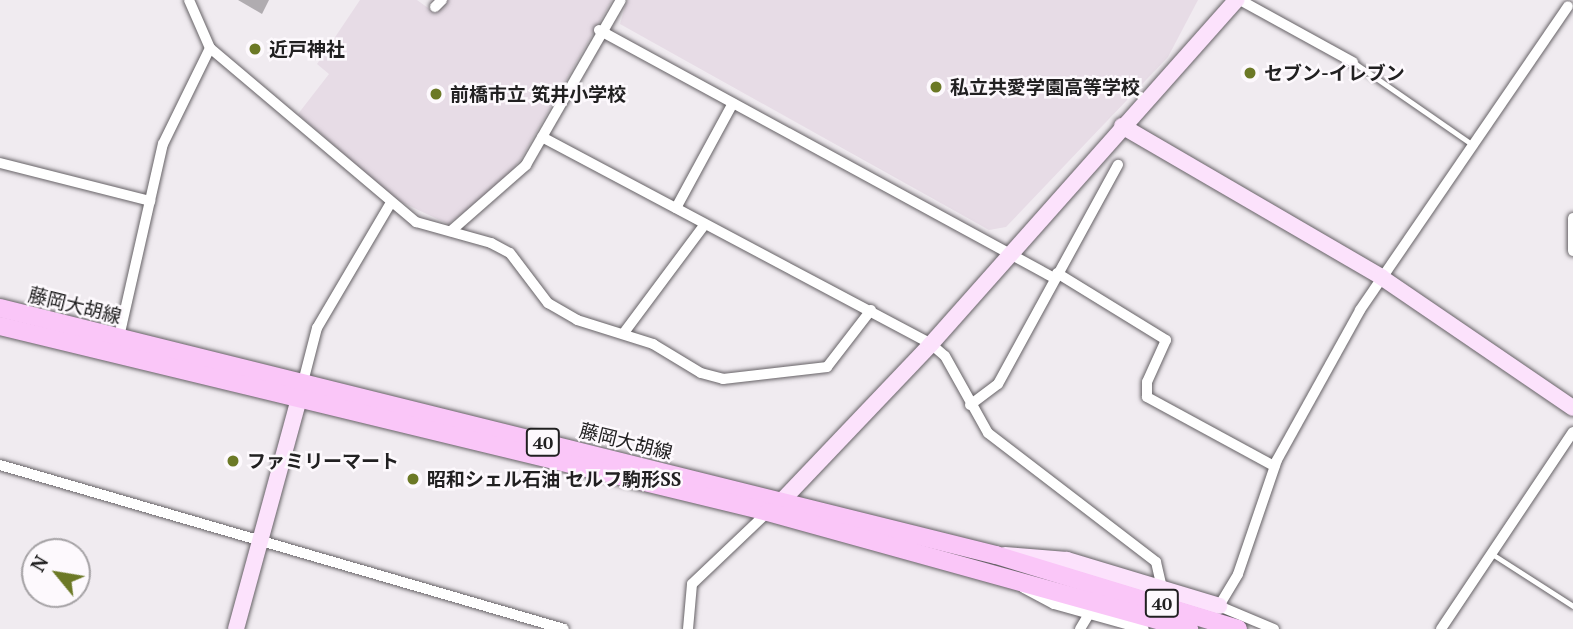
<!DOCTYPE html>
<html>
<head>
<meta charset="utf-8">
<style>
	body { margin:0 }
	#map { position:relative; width:1573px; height:629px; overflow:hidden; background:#f0ebf0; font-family:"PT Serif","Noto Sans JP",serif }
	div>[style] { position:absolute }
	.built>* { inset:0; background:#e7dce6 }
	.building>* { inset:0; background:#b0acb0 }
	.roads { filter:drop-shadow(0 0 2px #666266) drop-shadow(0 0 2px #666266) }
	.lane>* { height:5px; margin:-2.5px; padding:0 2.5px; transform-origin:2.5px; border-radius:2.5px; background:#fff }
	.street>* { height:10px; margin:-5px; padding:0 5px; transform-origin:5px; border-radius:5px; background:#fff }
	.secondary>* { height:16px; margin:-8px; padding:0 8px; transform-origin:8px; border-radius:8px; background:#fce2fc }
	.primary>* { height:18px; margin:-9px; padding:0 9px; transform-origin:9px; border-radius:9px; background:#fac6f8 }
	.dots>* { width:19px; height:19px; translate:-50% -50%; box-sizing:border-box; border:4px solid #fdf9fd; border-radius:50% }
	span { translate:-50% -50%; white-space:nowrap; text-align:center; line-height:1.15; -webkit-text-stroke:5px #fdf9fd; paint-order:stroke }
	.shield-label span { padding:2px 5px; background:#fdf9fd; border:2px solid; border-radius:5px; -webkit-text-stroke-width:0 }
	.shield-label { font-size:18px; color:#212021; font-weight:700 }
	.poi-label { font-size:19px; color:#212021; font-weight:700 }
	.left { translate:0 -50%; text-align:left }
	.street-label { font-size:19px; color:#212021 }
	.north { position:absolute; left:21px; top:538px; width:70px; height:70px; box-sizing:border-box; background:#fdf9fd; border:2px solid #a5a2a5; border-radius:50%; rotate:300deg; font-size:19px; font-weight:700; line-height:28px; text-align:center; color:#212021 }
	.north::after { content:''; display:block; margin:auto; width:24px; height:32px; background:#6c7926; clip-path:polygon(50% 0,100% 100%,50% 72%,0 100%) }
</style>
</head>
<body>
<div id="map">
	<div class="built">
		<i style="clip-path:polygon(360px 0,417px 0,435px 13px,447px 0,612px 0,520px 160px,500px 186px,448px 224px,397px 200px,298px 114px,329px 74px,317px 64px)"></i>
		<i style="clip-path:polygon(627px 0,1198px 0,1168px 57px,1006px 227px,989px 230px,620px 24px)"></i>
	</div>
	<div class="building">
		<i style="clip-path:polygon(238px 0,269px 0,262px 14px)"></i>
	</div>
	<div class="roads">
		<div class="lane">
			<i style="left:1353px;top:62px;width:142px;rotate:34.7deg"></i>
			<i style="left:1492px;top:554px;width:96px;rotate:32.7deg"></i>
		</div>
		<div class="street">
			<i style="left:189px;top:0;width:52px;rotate:66.4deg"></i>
			<i style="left:1240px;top:0;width:129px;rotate:28.8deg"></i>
			<i style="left:435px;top:7px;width:10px;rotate:-45deg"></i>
			<i style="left:599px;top:30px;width:518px;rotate:28.59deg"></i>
			<i style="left:542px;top:137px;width:441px;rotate:28deg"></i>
			<i style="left:931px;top:344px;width:18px;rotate:41deg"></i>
			<i style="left:945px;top:356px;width:88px;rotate:60.8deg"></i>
			<i style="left:988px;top:433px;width:212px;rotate:37.5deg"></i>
			<i style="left:1156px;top:562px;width:26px;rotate:77deg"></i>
			<i style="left:0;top:163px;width:155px;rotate:14.2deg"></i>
			<i style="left:676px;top:208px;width:119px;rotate:-61.5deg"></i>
			<i style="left:1573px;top:218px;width:33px;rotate:90deg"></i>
			<i style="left:451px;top:231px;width:100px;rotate:-41.3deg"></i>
			<i style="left:526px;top:165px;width:190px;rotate:-60.1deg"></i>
			<i style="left:1057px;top:273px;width:128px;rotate:31.6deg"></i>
			<i style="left:1166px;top:340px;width:46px;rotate:114.3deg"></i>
			<i style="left:1147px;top:382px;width:15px;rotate:90deg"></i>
			<i style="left:1147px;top:397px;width:145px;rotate:28.5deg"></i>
			<i style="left:623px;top:334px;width:137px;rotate:-53.3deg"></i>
			<i style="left:119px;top:337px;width:198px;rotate:-77.2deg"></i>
			<i style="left:163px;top:144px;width:107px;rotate:-63.9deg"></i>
			<i style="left:210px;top:48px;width:270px;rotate:40.2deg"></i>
			<i style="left:416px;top:222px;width:78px;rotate:15.6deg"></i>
			<i style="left:491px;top:243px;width:21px;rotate:28deg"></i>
			<i style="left:510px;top:253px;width:63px;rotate:52.8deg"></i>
			<i style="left:548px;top:303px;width:34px;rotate:30deg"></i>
			<i style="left:577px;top:320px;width:80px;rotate:17.5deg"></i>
			<i style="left:653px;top:344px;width:56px;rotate:31.1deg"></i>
			<i style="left:701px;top:373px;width:23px;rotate:15deg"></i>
			<i style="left:723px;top:379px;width:105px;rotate:-6.6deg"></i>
			<i style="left:827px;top:367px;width:72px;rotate:-52.3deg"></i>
			<i style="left:303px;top:382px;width:56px;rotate:-75.5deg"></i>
			<i style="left:317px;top:328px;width:144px;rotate:-59.5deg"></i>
			<i style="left:970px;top:405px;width:35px;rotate:-37deg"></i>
			<i style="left:998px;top:384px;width:250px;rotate:-61.3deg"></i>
			<i style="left:0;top:465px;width:587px;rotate:16.21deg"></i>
			<i style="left:1024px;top:588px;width:34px;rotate:28deg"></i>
			<i style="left:1054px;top:604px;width:93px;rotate:15.5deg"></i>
			<i style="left:688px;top:629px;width:45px;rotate:-84.9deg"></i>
			<i style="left:692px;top:584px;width:105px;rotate:-43.5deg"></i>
			<i style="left:1080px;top:629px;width:17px;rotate:-59deg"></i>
			<i style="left:1274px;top:629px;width:60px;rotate:-157.3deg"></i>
			<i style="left:1219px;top:606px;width:37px;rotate:-59deg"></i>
			<i style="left:1238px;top:574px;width:120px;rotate:-71.1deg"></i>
			<i style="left:1277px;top:460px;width:171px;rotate:-61deg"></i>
			<i style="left:1360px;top:310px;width:368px;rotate:-55.6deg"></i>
			<i style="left:1441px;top:629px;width:237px;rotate:-56.2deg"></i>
		</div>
		<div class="secondary">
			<i style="left:1122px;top:126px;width:300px;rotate:30.2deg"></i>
			<i style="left:1381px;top:277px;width:232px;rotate:34.3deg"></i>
			<i style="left:776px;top:507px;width:225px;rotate:-46.4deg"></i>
			<i style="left:931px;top:344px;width:460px;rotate:-48.4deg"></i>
			<i style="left:1005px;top:555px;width:62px;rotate:4.6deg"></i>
			<i style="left:1067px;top:560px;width:159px;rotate:16.8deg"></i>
			<i style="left:236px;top:629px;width:250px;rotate:-74.7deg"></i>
		</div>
		<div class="primary">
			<i style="left:0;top:308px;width:1026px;rotate:13.93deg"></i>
			<i style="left:996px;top:555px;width:253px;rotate:17deg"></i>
			<i style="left:0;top:326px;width:790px;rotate:13.61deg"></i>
			<i style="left:768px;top:512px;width:437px;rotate:15.5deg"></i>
		</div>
	</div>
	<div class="dots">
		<i style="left:255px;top:49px;background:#6c7926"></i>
		<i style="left:1250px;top:73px;background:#6c7926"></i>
		<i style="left:936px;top:87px;background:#6c7926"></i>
		<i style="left:436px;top:94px;background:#6c7926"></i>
		<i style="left:233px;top:461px;background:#6c7926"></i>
		<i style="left:413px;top:479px;background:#6c7926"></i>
	</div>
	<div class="shield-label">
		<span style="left:543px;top:442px">40</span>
		<span style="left:1162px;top:603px">40</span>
	</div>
	<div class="poi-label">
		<span class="left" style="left:269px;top:49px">近戸神社</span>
		<span class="left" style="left:1264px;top:73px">セブン-イレブン</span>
		<span class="left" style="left:950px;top:87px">私立共愛学園高等学校</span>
		<span class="left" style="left:450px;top:94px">前橋市立 笂井小学校</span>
		<span class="left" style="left:247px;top:461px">ファミリーマート</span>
		<span class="left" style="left:427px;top:479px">昭和シェル石油 セルフ駒形SS</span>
	</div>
	<div class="street-label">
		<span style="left:75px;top:305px;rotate:14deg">藤岡大胡線</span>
		<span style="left:626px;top:441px;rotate:14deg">藤岡大胡線</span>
	</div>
	<div class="north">N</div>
</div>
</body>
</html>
